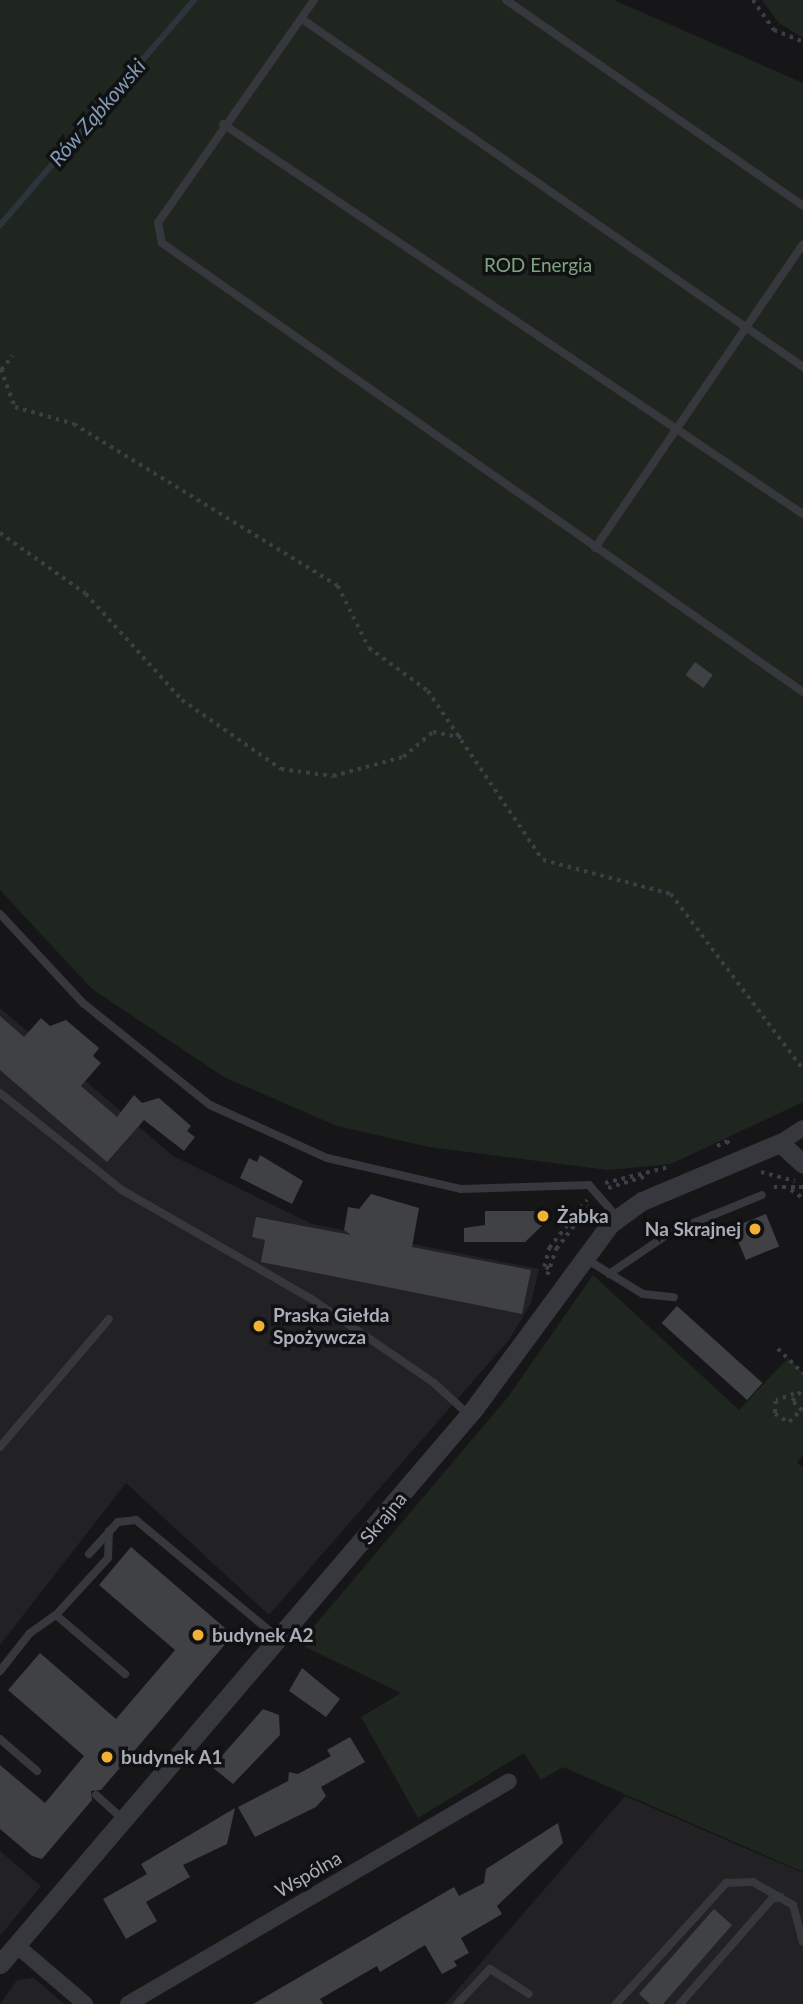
<!DOCTYPE html>
<html>
<head>
<meta charset="utf-8">
<style>
	body { margin:0 }
	#map { position:relative; width:803px; height:2004px; overflow:hidden; background:#161618; font-family:Lato,sans-serif }
	div>[style] { position:absolute }
	.built>* { inset:0; background:#222225 }
	.green>* { inset:0; background:#1e261f }
	.stream>* { height:6px; margin:-3px; padding:0 3px; transform-origin:3px; border-radius:3px; background:#2c353c }
	.building>* { inset:0; background:#404145; transform-origin:0 0 }
	.path>* { height:3.5px; margin-top:-1.75px; transform-origin:0; background:repeating-linear-gradient(90deg,#3d3f44 0 3.5px,transparent 0 8.5px) }
	.service>* { height:8px; margin:-4px; padding:0 4px; transform-origin:4px; border-radius:4px; background:#37383d }
	.minor>* { height:16px; margin:-8px; padding:0 8px; transform-origin:8px; border-radius:8px; background:#37383d }
	.tertiary>* { height:19px; margin:-9.5px; padding:0 9.5px; transform-origin:9.5px; border-radius:9.5px; background:#37383d }
	.dots>* { width:19px; height:19px; translate:-50% -50%; box-sizing:border-box; border:4px solid #111113; border-radius:50% }
	span { translate:-50% -50%; white-space:nowrap; text-align:center; line-height:1.15; -webkit-text-stroke:7px #111113; paint-order:stroke }
	.park-label { font-size:19px; color:#7fa381 }
	.poi-label { font-size:19px; color:#a8adb8; font-weight:700 }
	.left { translate:0 -50%; text-align:left }
	.right { translate:-100% -50%; text-align:right }
	.street-label { font-size:19px; color:#a8adb8 }
	.water-label { font-size:21px; color:#7f9bb3; font-style:italic }
</style>
</head>
<body>
<div id="map">
	<div class="built">
		<i style="clip-path:polygon(0 1008px,173px 1156px,312px 1224px,539px 1269px,531px 1303px,509px 1340px,269px 1615px,126px 1483px,0 1645px)"></i>
		<i style="clip-path:polygon(625px 1796px,803px 1873px,803px 2004px,445px 2004px)"></i>
		<i style="clip-path:polygon(0 1851px,41px 1886px,0 1936px)"></i>
		<i style="clip-path:polygon(34px 1978px,64px 2004px,0 2004px,17px 1980px)"></i>
	</div>
	<div class="green">
		<i style="clip-path:polygon(0 0,614px 0,803px 83px,803px 1102px,671px 1164px,608px 1170px,429px 1147px,337px 1126px,224px 1077px,92px 989px,0 890px)"></i>
		<i style="clip-path:polygon(762px 0,803px 0,803px 38px,779px 23px)"></i>
		<i style="clip-path:polygon(593px 1275px,739px 1410px,788px 1358px,803px 1373px,803px 1455px,797px 1462px,803px 1468px,803px 1872px,563px 1767px,541px 1780px,524px 1753px,418px 1818px,361px 1717px,401px 1693px,299px 1644px,508px 1397px)"></i>
	</div>
	<div class="stream">
		<i style="left:0;top:225px;width:297px;rotate:-49.2deg"></i>
	</div>
	<div class="building">
		<i style="left:695px;top:662px;width:22px;height:16px;rotate:36deg"></i>
		<i style="clip-path:polygon(0 1016px,24px 1037px,41px 1018px,50px 1026px,66px 1020px,99px 1048px,93px 1056px,101px 1063px,81px 1086px,117px 1117px,134px 1095px,142px 1103px,159px 1098px,191px 1126px,187px 1131px,195px 1137px,184px 1151px,144px 1120px,107px 1162px,0 1070px)"></i>
		<i style="clip-path:polygon(260px 1155px,303px 1181px,292px 1204px,240px 1178px,249px 1158px,257px 1162px)"></i>
		<i style="clip-path:polygon(371px 1194px,419px 1208px,412px 1247px,531px 1270px,522px 1314px,261px 1262px,265px 1240px,252px 1237px,256px 1217px,351px 1235px,344px 1230px,348px 1207px,359px 1209px)"></i>
		<i style="clip-path:polygon(485px 1211px,546px 1211px,546px 1222px,525px 1242px,464px 1242px,464px 1228px,485px 1225px)"></i>
		<i style="left:766px;top:1214px;width:35px;height:36px;rotate:68deg"></i>
		<i style="left:677px;top:1306px;width:115px;height:23px;rotate:42deg"></i>
		<i style="clip-path:polygon(131px 1547px,233px 1635px,101px 1790px,91px 1791px,92px 1800px,42px 1859px,32px 1856px,0 1829px,0 1765px,45px 1803px,84px 1756px,8px 1690px,40px 1653px,116px 1719px,175px 1650px,99px 1585px)"></i>
		<i style="clip-path:polygon(302px 1668px,340px 1699px,326px 1717px,289px 1691px)"></i>
		<i style="clip-path:polygon(263px 1709px,279px 1715px,280px 1735px,233px 1784px,212px 1767px)"></i>
		<i style="clip-path:polygon(350px 1737px,365px 1762px,321px 1787px,326px 1796px,316px 1807px,255px 1837px,238px 1807px,288px 1781px,289px 1772px,298px 1774px,331px 1756px,327px 1750px)"></i>
		<i style="clip-path:polygon(235px 1808px,227px 1844px,183px 1865px,190px 1877px,146px 1902px,157px 1921px,126px 1939px,103px 1899px,147px 1874px,141px 1864px)"></i>
		<i style="clip-path:polygon(558px 1823px,563px 1843px,497px 1906px,502px 1914px,461px 1938px,469px 1953px,454px 1961px,457px 1966px,442px 1974px,425px 1945px,380px 1972px,377px 1966px,320px 1999px,323px 2004px,253px 2004px,454px 1887px,459px 1896px,484px 1883px,486px 1869px)"></i>
		<i style="clip-path:polygon(714px 1909px,732px 1925px,663px 2004px,650px 2004px,639px 1994px)"></i>
	</div>
	<div class="path">
		<i style="left:753px;top:0;width:37px;rotate:55deg"></i>
		<i style="left:774px;top:30px;width:31px;rotate:22deg"></i>
		<i style="left:1px;top:369px;width:40px;rotate:69.8deg"></i>
		<i style="left:15px;top:407px;width:61px;rotate:16.1deg"></i>
		<i style="left:74px;top:424px;width:310px;rotate:31.5deg"></i>
		<i style="left:338px;top:586px;width:69px;rotate:63.4deg"></i>
		<i style="left:369px;top:648px;width:73px;rotate:36.1deg"></i>
		<i style="left:428px;top:691px;width:204px;rotate:55.8deg"></i>
		<i style="left:543px;top:860px;width:132px;rotate:14.9deg"></i>
		<i style="left:671px;top:894px;width:219px;rotate:53deg"></i>
		<i style="left:1px;top:370px;width:18px;rotate:-52deg"></i>
		<i style="left:0;top:533px;width:105px;rotate:35.3deg"></i>
		<i style="left:86px;top:594px;width:143px;rotate:47.8deg"></i>
		<i style="left:182px;top:700px;width:121px;rotate:34.9deg"></i>
		<i style="left:281px;top:769px;width:52px;rotate:7.7deg"></i>
		<i style="left:333px;top:776px;width:73px;rotate:-15.2deg"></i>
		<i style="left:403px;top:757px;width:39px;rotate:-40deg"></i>
		<i style="left:433px;top:732px;width:32px;rotate:11deg"></i>
		<i style="left:717px;top:1146px;width:11px;rotate:-27deg"></i>
		<i style="left:727px;top:1141px;width:5px;rotate:53deg"></i>
		<i style="left:761px;top:1172px;width:35px;rotate:15deg"></i>
		<i style="left:605px;top:1183px;width:66px;rotate:-14deg"></i>
		<i style="left:774px;top:1187px;width:29px"></i>
		<i style="left:608px;top:1188px;width:41px;rotate:-17.1deg"></i>
		<i style="left:791px;top:1190px;width:14px;rotate:34deg"></i>
		<i style="left:549px;top:1269px;width:5px;rotate:-158deg"></i>
		<i style="left:544px;top:1267px;width:20px;rotate:-75deg"></i>
		<i style="left:549px;top:1248px;width:61px;rotate:-51.6deg"></i>
		<i style="left:547px;top:1275px;width:28px;rotate:-71deg"></i>
		<i style="left:556px;top:1249px;width:56px;rotate:-52.3deg"></i>
		<i style="left:778px;top:1349px;width:35px;rotate:44deg"></i>
		<i style="left:794px;top:1394px;width:19px;rotate:159deg"></i>
		<i style="left:776px;top:1401px;width:13px;rotate:94deg"></i>
		<i style="left:775px;top:1414px;width:16px;rotate:30deg"></i>
		<i style="left:789px;top:1422px;width:17px;rotate:-45deg"></i>
		<i style="left:802px;top:1411px;width:14px;rotate:-135deg"></i>
		<i style="left:792px;top:1401px;width:16px;rotate:-47deg"></i>
	</div>
	<div class="service">
		<i style="left:314px;top:0;width:272px;rotate:125deg"></i>
		<i style="left:158px;top:223px;width:20px;rotate:79deg"></i>
		<i style="left:162px;top:243px;width:783px;rotate:35.01deg"></i>
		<i style="left:506px;top:0;width:361px;rotate:34.7deg"></i>
		<i style="left:302px;top:19px;width:610px;rotate:34.78deg"></i>
		<i style="left:223px;top:124px;width:699px;rotate:33.92deg"></i>
		<i style="left:595px;top:548px;width:368px;rotate:-55.6deg"></i>
		<i style="left:0;top:914px;width:122px;rotate:47deg"></i>
		<i style="left:83px;top:1003px;width:163px;rotate:38.8deg"></i>
		<i style="left:210px;top:1105px;width:128px;rotate:24.4deg"></i>
		<i style="left:327px;top:1158px;width:138px;rotate:13deg"></i>
		<i style="left:461px;top:1189px;width:128px;rotate:-1.8deg"></i>
		<i style="left:589px;top:1185px;width:43px;rotate:48.8deg"></i>
		<i style="left:0;top:1093px;width:156px;rotate:38.5deg"></i>
		<i style="left:122px;top:1190px;width:217px;rotate:29.9deg"></i>
		<i style="left:310px;top:1298px;width:150px;rotate:34.4deg"></i>
		<i style="left:434px;top:1383px;width:47px;rotate:42.4deg"></i>
		<i style="left:586px;top:1259px;width:67px;rotate:31.6deg"></i>
		<i style="left:643px;top:1294px;width:31px;rotate:6deg"></i>
		<i style="left:609px;top:1274px;width:75px;rotate:-34.1deg"></i>
		<i style="left:671px;top:1232px;width:98px;rotate:-22.1deg"></i>
		<i style="left:0;top:1447px;width:168px;rotate:-49.6deg"></i>
		<i style="left:109px;top:1531px;width:27px;rotate:92deg"></i>
		<i style="left:108px;top:1558px;width:77px;rotate:132.4deg"></i>
		<i style="left:56px;top:1615px;width:91px;rotate:40.5deg"></i>
		<i style="left:89px;top:1554px;width:43px;rotate:-47.8deg"></i>
		<i style="left:118px;top:1522px;width:18px;rotate:-6deg"></i>
		<i style="left:136px;top:1520px;width:183px;rotate:39.7deg"></i>
		<i style="left:0;top:1671px;width:48px;rotate:-51.7deg"></i>
		<i style="left:30px;top:1633px;width:32px;rotate:-35deg"></i>
		<i style="left:0;top:1739px;width:49px;rotate:40.9deg"></i>
		<i style="left:96px;top:1795px;width:36px;rotate:42deg"></i>
		<i style="left:457px;top:2004px;width:48px;rotate:-46.7deg"></i>
		<i style="left:490px;top:1969px;width:46px;rotate:32.7deg"></i>
		<i style="left:616px;top:2004px;width:164px;rotate:-47.7deg"></i>
		<i style="left:726px;top:1883px;width:27px;rotate:-2deg"></i>
		<i style="left:753px;top:1882px;width:46px;rotate:29.9deg"></i>
		<i style="left:793px;top:1905px;width:38px;rotate:75deg"></i>
		<i style="left:680px;top:2004px;width:140px;rotate:-48.8deg"></i>
		<i style="left:772px;top:1899px;width:9px;rotate:-13deg"></i>
	</div>
	<div class="minor">
		<i style="left:780px;top:1143px;width:27px;rotate:-33deg"></i>
		<i style="left:16px;top:1945px;width:91px;rotate:40.5deg"></i>
		<i style="left:128px;top:2004px;width:441px;rotate:-30.3deg"></i>
	</div>
	<div class="tertiary">
		<i style="left:0;top:1964px;width:728px;rotate:-49.51deg"></i>
		<i style="left:473px;top:1410px;width:231px;rotate:-53.6deg"></i>
		<i style="left:610px;top:1224px;width:39px;rotate:-36deg"></i>
		<i style="left:642px;top:1201px;width:150px;rotate:-22.8deg"></i>
		<i style="left:780px;top:1143px;width:31px;rotate:42deg"></i>
	</div>
	<div class="dots">
		<i style="left:543px;top:1216px;background:#f2b134"></i>
		<i style="left:755px;top:1229px;background:#f2b134"></i>
		<i style="left:259px;top:1326px;background:#f2b134"></i>
		<i style="left:198px;top:1635px;background:#f2b134"></i>
		<i style="left:107px;top:1757px;background:#f2b134"></i>
	</div>
	<div class="park-label">
		<span style="left:538px;top:265px">ROD Energia</span>
	</div>
	<div class="poi-label">
		<span class="left" style="left:557px;top:1216px">Żabka</span>
		<span class="right" style="left:741px;top:1229px">Na Skrajnej</span>
		<span class="left" style="left:273px;top:1326px">Praska Giełda<br>Spożywcza</span>
		<span class="left" style="left:212px;top:1635px">budynek A2</span>
		<span class="left" style="left:121px;top:1757px">budynek A1</span>
	</div>
	<div class="street-label">
		<span style="left:383px;top:1518px;rotate:-50deg">Skrajna</span>
		<span style="left:308px;top:1874px;rotate:-30deg">Wspólna</span>
	</div>
	<div class="water-label">
		<span style="left:97px;top:112px;rotate:-49deg">Rów Ząbkowski</span>
	</div>
</div>
</body>
</html>
